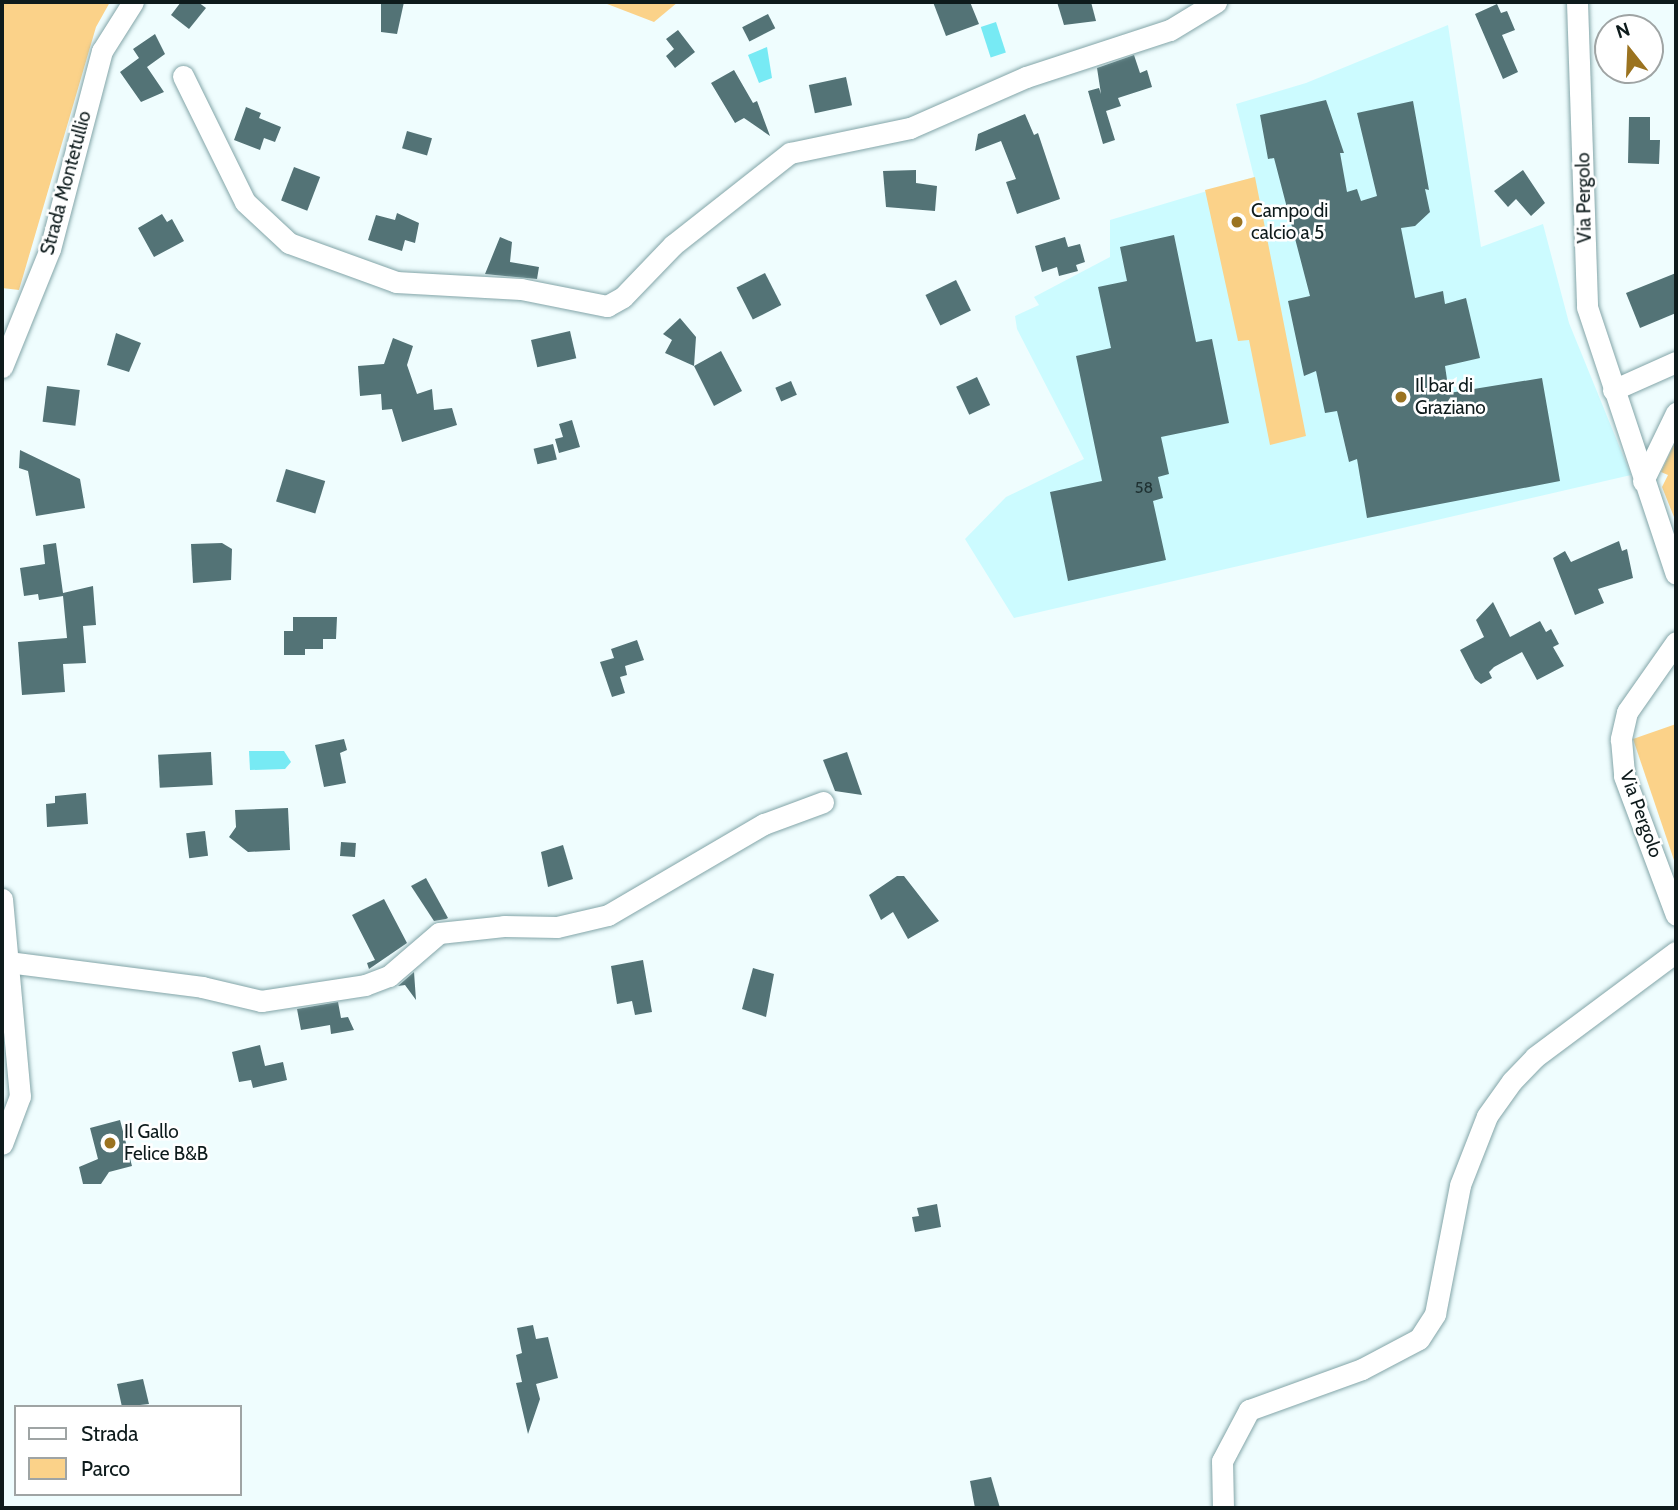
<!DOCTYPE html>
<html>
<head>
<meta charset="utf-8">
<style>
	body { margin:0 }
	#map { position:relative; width:1678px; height:1510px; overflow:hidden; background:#effdfe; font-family:Cabin,sans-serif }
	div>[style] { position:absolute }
	.built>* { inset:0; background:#ccfbff }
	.green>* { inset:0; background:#fbd289 }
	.water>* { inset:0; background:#77eaf4; transform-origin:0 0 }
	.building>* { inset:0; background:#537376; transform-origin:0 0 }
	.roads { filter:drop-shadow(0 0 2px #83a5a8) drop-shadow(0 0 2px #83a5a8) }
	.minor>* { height:21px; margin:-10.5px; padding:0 10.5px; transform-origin:10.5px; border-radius:10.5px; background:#fff }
	.dots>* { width:19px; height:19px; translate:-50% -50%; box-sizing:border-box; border:4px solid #fff; border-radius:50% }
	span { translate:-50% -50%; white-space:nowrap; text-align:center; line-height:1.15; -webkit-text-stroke:5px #fff; paint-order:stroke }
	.number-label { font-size:16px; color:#1f3132 }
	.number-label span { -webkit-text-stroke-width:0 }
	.street-label { font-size:19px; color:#0e1b1c }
	.poi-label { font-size:19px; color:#0e1b1c }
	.left { translate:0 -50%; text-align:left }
	.frame { position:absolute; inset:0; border:4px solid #0e1b1c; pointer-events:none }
	.legend { position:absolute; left:14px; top:1405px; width:228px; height:91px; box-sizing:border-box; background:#fff; border:2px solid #9fa4a4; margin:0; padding:9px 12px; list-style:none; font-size:21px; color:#0e1b1c }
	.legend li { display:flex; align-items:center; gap:14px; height:35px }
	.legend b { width:35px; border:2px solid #9fa4a4 }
	.north { position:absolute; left:1594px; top:14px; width:70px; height:70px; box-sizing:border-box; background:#fff; border:2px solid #9fa4a4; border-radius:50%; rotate:342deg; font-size:19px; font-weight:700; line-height:28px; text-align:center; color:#0e1b1c }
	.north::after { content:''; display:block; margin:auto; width:24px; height:32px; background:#9b7320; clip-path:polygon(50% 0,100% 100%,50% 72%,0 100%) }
</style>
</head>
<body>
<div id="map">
	<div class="built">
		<i style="clip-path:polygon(1448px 25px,1481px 247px,1543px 224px,1569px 323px,1631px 475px,1014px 618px,965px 539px,1006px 497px,1084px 459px,1017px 329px,1015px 316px,1039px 305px,1034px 297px,1110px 257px,1110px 220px,1254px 177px,1236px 104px,1306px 83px)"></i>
	</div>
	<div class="green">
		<i style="clip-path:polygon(2px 2px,110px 2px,96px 27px,19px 290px,2px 288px)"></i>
		<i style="clip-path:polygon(602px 2px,678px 2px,654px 22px)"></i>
		<i style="clip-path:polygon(1255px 177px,1306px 436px,1270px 445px,1249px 340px,1238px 341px,1205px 190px)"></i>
		<i style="clip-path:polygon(1676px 440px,1676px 522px,1662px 487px,1668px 475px,1661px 472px)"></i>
		<i style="clip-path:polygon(1676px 724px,1676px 866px,1633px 739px)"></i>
	</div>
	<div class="water">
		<i style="left:996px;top:22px;width:32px;height:16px;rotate:72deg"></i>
		<i style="clip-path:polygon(767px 47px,772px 78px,759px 83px,748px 55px)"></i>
		<i style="clip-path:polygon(249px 751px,284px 751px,291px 762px,285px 769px,250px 770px)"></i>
	</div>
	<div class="building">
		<i style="clip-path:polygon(181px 2px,198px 2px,206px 8px,189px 29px,171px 15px)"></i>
		<i style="clip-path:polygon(381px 2px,404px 2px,397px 34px,381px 32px)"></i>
		<i style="clip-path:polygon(933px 2px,970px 2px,979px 24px,946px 36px)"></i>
		<i style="clip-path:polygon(1057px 2px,1091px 2px,1096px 21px,1064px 25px)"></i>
		<i style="clip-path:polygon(1497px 4px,1501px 13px,1507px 11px,1515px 30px,1502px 35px,1518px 72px,1503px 79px,1475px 14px)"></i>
		<i style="left:768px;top:14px;width:16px;height:29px;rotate:63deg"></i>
		<i style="clip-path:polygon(678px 30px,695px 52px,675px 68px,666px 56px,674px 49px,666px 39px)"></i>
		<i style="clip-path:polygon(155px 34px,165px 54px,147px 67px,164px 92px,141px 102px,120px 72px,139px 58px,133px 49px)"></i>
		<i style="clip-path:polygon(1134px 55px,1140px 73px,1147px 70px,1152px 87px,1118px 98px,1121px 106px,1106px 111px,1115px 140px,1103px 144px,1088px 91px,1099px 88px,1101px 94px,1097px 68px)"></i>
		<i style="clip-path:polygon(734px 70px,753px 103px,757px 101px,770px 136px,744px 118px,735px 123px,711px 83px)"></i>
		<i style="left:846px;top:77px;width:29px;height:38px;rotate:78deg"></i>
		<i style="clip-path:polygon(1326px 100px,1344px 153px,1340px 153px,1347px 192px,1357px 189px,1361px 201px,1377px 196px,1357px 113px,1413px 101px,1429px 190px,1425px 189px,1430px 212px,1415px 226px,1401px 228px,1415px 298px,1443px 291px,1445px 304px,1466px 298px,1480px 358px,1445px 366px,1449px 393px,1542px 378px,1560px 481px,1367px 518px,1357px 459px,1349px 462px,1337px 411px,1325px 413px,1316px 371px,1304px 376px,1288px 301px,1310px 296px,1274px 158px,1268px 159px,1260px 115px)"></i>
		<i style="clip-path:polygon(246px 107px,261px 113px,259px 118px,281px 127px,275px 142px,264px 138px,260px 150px,234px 140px)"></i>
		<i style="clip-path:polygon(1025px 114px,1034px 135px,1038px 133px,1060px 199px,1017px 214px,1006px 182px,1016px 179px,1001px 141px,975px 151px,978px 134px)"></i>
		<i style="clip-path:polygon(1629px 117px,1650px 117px,1650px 140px,1660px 140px,1659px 164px,1628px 163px)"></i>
		<i style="left:407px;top:131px;width:26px;height:18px;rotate:16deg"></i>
		<i style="left:294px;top:167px;width:28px;height:36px;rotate:21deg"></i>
		<i style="clip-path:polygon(916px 170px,916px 183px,937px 186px,935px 211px,886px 207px,883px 171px)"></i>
		<i style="clip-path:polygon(1523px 170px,1545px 203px,1531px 216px,1516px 199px,1508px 207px,1494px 191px)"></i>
		<i style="clip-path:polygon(397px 213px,419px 223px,415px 243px,405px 240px,402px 251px,368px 240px,376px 215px,395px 220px)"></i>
		<i style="clip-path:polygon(162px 214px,167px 222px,172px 219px,184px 241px,154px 257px,138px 228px)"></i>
		<i style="clip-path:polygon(1174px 235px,1196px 342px,1212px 339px,1229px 423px,1161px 437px,1169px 474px,1158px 477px,1163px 498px,1153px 501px,1166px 560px,1068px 581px,1050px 492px,1102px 481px,1076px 356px,1111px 348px,1098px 287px,1127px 281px,1120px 247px)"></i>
		<i style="clip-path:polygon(500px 237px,512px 242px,510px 262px,539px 267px,537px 279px,485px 274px)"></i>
		<i style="clip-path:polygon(1065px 237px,1068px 247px,1080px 244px,1085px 262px,1076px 265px,1078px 271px,1059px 276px,1057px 267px,1042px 272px,1035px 246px)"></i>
		<i style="left:765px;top:273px;width:36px;height:32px;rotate:63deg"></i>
		<i style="clip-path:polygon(1676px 273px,1676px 313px,1640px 328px,1626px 293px)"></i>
		<i style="left:956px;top:280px;width:34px;height:34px;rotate:64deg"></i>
		<i style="clip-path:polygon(680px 318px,696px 337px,694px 366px,721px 351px,742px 391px,714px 406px,694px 366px,665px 353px,672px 340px,663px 334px)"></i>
		<i style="left:570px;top:331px;width:28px;height:40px;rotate:77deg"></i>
		<i style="clip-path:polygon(116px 333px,141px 343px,129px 372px,107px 365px)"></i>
		<i style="clip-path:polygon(393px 338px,413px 346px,407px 365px,417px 394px,432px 389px,434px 410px,452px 408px,457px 425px,402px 442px,392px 409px,382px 410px,381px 394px,360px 396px,358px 366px,384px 364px)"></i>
		<i style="left:977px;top:377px;width:31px;height:23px;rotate:65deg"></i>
		<i style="left:791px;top:381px;width:15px;height:17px;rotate:67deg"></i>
		<i style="left:47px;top:386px;width:33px;height:36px;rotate:7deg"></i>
		<i style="clip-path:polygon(572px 420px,580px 447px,559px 453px,555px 439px,563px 437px,559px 424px)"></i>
		<i style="left:553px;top:444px;width:16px;height:20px;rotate:76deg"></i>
		<i style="clip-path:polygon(20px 450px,80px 479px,85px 508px,36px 516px,28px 471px,19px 468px)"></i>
		<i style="left:286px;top:469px;width:41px;height:34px;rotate:17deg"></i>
		<i style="clip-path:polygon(1619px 541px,1622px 551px,1627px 549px,1633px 578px,1598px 589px,1604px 603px,1575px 615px,1553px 558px,1565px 551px,1571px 562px)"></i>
		<i style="clip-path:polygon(56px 543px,63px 593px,93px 586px,96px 625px,83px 626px,86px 663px,63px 664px,65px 692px,22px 695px,18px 642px,67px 638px,63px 596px,39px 600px,38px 594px,24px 596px,20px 568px,45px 564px,43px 545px)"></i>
		<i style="clip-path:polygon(222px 543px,232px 549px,231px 580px,193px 583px,191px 544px)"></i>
		<i style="clip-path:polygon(1493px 602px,1510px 637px,1540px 621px,1546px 632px,1551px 629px,1559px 644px,1553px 647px,1564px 666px,1537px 680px,1522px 652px,1494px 667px,1489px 672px,1492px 678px,1481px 684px,1475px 679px,1460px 650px,1484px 637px,1476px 620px)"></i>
		<i style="clip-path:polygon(293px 617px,337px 617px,336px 639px,323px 639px,323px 649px,305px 649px,305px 655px,284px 655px,284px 631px,293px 631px)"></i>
		<i style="clip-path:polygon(637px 640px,644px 660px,625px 666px,627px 675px,620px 677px,625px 693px,612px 697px,600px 662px,614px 658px,611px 649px)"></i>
		<i style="clip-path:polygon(344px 739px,347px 750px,340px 753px,346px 783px,324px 787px,315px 745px)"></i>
		<i style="left:211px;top:752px;width:33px;height:53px;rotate:87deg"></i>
		<i style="clip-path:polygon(847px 752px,862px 795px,835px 791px,823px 760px)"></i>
		<i style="clip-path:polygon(86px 793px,88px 824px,47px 827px,46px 804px,55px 803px,55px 796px)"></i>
		<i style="clip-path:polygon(288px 808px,290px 850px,248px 852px,229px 837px,236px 827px,235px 810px)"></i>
		<i style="left:205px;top:831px;width:25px;height:19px;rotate:83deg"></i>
		<i style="left:341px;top:842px;width:15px;height:14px;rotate:4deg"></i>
		<i style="clip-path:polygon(563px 845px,573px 879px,548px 887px,541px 852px)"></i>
		<i style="clip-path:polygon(897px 876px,904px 876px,939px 921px,908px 939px,893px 912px,881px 920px,869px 895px)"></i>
		<i style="clip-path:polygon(426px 878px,448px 918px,446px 919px,434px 921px,411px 886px)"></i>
		<i style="clip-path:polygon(384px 899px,407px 943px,369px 969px,367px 963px,375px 960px,352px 915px)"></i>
		<i style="clip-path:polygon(643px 960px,652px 1012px,635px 1015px,632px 1001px,617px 1004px,611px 966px)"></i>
		<i style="clip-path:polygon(753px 968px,774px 974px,766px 1017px,742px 1009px)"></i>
		<i style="clip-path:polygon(414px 972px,416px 1000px,405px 985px,398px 986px)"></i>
		<i style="clip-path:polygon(338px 1002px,341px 1018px,348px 1017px,354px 1030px,331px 1034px,330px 1025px,301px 1030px,297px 1009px)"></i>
		<i style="clip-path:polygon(260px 1045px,265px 1066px,283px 1062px,287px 1080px,253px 1088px,251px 1080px,239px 1082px,232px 1052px)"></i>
		<i style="clip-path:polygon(120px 1120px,132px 1166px,109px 1172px,101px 1184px,83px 1184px,79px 1167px,98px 1159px,90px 1128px)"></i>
		<i style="clip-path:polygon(937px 1204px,941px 1227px,915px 1232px,912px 1217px,919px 1216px,917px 1208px)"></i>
		<i style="clip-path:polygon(533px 1325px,536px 1339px,548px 1337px,558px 1378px,536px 1384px,540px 1399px,528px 1434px,516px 1383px,522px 1382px,516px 1355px,522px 1353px,517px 1328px)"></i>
		<i style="clip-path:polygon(143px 1379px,149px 1404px,122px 1407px,117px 1384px)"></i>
		<i style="clip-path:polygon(991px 1477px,1000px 1508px,975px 1508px,970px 1481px)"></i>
	</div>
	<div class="roads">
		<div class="minor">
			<i style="left:1577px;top:2px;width:305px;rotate:88.1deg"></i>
			<i style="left:1587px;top:307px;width:281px;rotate:71.6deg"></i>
			<i style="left:183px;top:76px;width:140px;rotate:63.8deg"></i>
			<i style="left:245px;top:202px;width:60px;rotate:43deg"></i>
			<i style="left:289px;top:243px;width:114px;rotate:20deg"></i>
			<i style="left:396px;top:282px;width:125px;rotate:3.2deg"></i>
			<i style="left:521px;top:289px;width:88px;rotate:11.2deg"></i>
			<i style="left:607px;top:306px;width:18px;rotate:-29deg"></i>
			<i style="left:623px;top:297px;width:72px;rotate:-46.1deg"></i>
			<i style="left:673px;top:245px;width:149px;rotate:-38.2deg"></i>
			<i style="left:790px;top:153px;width:123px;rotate:-11.8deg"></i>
			<i style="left:910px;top:128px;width:127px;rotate:-23.7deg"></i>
			<i style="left:1026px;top:77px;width:151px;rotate:-18.1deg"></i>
			<i style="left:1170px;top:30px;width:54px;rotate:-31.3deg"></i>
			<i style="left:2px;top:367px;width:127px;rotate:-67.9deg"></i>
			<i style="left:50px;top:249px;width:205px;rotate:-75.3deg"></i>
			<i style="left:102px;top:51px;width:58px;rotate:-57.7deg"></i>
			<i style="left:1613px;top:390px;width:69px;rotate:-24deg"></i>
			<i style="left:1643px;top:481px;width:76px;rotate:-64.1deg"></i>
			<i style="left:1676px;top:642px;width:85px;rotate:125deg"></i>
			<i style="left:1627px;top:712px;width:28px;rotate:103deg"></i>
			<i style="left:1621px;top:739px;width:37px;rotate:85deg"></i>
			<i style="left:1624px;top:776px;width:148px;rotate:69.5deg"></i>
			<i style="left:2px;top:899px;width:198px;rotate:84.8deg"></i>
			<i style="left:20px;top:1096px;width:51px;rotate:110.6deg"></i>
			<i style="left:2px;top:966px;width:7px;rotate:-34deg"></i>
			<i style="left:8px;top:962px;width:196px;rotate:7.3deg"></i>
			<i style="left:202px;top:987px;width:61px;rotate:13.3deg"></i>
			<i style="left:261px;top:1001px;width:105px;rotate:-8.7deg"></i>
			<i style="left:365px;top:985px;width:26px;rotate:-21deg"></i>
			<i style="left:389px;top:976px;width:66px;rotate:-40.7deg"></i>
			<i style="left:439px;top:933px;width:65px;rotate:-6.1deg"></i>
			<i style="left:504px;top:926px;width:53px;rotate:1.1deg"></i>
			<i style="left:557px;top:927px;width:52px;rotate:-13.2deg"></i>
			<i style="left:608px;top:915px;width:181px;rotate:-30.3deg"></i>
			<i style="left:764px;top:824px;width:63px;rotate:-20.4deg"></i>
			<i style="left:1223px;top:1508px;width:47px;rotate:-91.2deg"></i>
			<i style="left:1222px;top:1461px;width:58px;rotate:-62.1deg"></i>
			<i style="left:1249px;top:1410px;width:120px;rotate:-19.9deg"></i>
			<i style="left:1362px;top:1369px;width:64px;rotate:-27.8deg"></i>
			<i style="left:1419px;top:1339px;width:30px;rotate:-57deg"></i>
			<i style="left:1435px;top:1314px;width:131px;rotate:-79deg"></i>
			<i style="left:1460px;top:1185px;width:74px;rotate:-68.6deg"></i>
			<i style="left:1487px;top:1116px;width:43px;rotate:-54.5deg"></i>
			<i style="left:1512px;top:1081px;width:33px;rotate:-46deg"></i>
			<i style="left:1535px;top:1057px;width:176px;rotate:-36.7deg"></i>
		</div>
	</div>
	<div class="dots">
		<i style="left:1237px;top:222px;background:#9b7320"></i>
		<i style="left:1401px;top:397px;background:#9b7320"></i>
		<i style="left:110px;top:1143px;background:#9b7320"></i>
	</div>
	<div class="number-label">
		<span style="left:1144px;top:488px">58</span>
	</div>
	<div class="street-label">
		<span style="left:66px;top:183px;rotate:-75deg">Strada Montetullio</span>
		<span style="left:1584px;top:198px;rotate:-91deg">Via Pergolo</span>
		<span style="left:1641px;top:814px;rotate:70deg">Via Pergolo</span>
	</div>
	<div class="poi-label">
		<span class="left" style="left:1251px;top:222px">Campo di<br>calcio a 5</span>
		<span class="left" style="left:1415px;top:397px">Il bar di<br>Graziano</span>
		<span class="left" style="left:124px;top:1143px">Il Gallo<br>Felice B&amp;B</span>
	</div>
	<div class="frame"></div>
	<ul class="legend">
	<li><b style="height:9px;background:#fff"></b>Strada</li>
	<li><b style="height:19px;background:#fbd289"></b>Parco</li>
	</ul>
	<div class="north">N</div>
</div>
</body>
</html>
